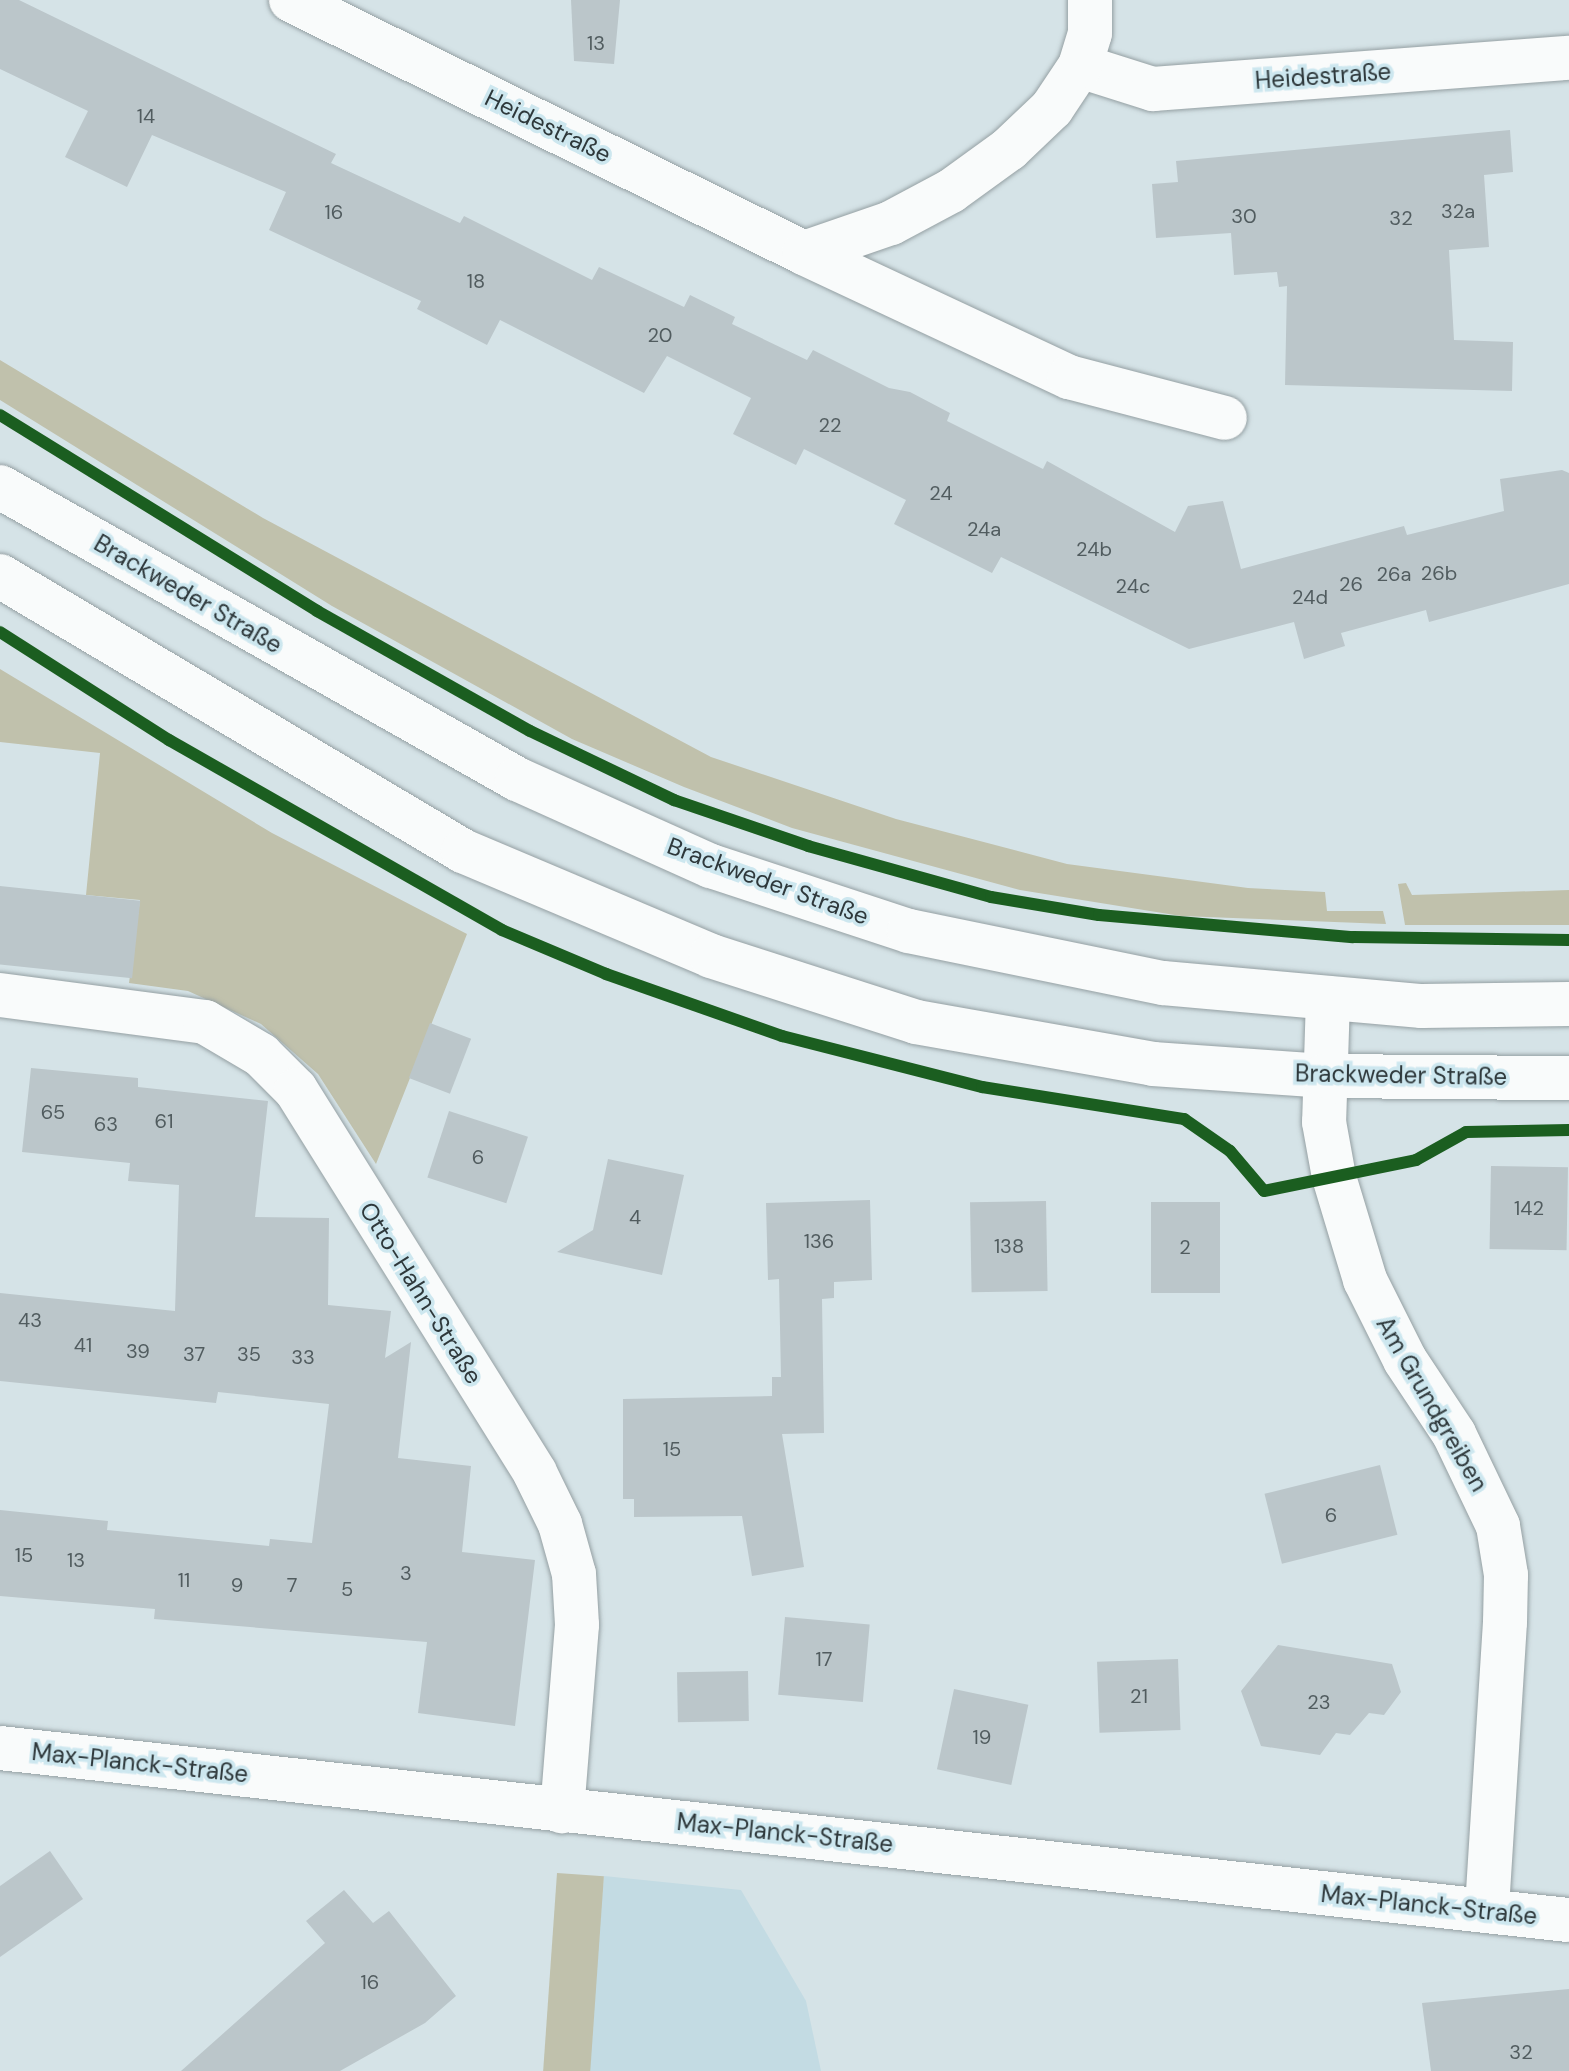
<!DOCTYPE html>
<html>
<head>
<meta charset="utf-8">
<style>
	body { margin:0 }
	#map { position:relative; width:1569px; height:2071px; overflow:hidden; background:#d5e3e7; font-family:"DM Sans",sans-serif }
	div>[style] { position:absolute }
	.built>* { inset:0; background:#c3dbe3 }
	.forest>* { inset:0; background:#c0c1ac; transform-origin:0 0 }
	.building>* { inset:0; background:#bbc6ca; transform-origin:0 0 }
	.roads { filter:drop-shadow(0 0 2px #95a0a3) drop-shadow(0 0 2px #95a0a3) }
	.minor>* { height:44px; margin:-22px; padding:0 22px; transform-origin:22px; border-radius:22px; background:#f9fbfb }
	.major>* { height:44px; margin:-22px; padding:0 22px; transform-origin:22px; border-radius:22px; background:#f9fbfb }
	.cycleway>* { height:12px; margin:-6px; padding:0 6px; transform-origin:6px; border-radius:6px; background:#1b5e20 }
	span { translate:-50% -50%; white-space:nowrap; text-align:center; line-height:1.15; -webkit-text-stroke:7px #cde7ef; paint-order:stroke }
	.number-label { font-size:20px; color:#515c5f }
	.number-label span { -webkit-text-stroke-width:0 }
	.street-label { font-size:24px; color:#2e383b }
</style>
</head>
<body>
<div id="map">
	<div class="built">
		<i style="clip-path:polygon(604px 1876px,741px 1890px,806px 2001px,821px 2071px,584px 2071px)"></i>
	</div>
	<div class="forest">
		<i style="clip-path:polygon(0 360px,263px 518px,711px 757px,896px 819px,1067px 864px,1248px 888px,1325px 892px,1327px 911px,1383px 911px,1386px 924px,1181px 916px,1020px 890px,792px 828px,684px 787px,572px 739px,332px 606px,0 400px)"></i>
		<i style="clip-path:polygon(0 669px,272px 833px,467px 934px,376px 1164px,318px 1074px,261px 1024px,188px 991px,129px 983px,140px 900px,86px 895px,100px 753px,0 742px)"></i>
		<i style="clip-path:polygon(1406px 883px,1412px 895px,1569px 890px,1569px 925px,1405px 925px,1398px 884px)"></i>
		<i style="left:557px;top:1873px;width:47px;height:199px;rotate:4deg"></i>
	</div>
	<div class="building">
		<i style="clip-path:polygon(0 0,19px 0,336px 154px,331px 163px,460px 223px,464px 216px,592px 280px,599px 267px,684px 307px,690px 295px,735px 317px,732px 324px,807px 360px,813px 350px,889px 388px,910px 392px,950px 413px,947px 421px,1043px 469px,1047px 461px,1175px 532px,1188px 506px,1223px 501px,1241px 569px,1404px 526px,1407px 535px,1504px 511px,1500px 479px,1562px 470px,1569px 473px,1569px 584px,1429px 622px,1426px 610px,1341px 633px,1345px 646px,1304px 659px,1294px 622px,1189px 649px,1001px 557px,992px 573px,894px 524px,906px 500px,804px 449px,796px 465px,733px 434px,751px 398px,667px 356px,644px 393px,500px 320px,487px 345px,417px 309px,421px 301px,269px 230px,286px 192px,152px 135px,127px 187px,65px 157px,88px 111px,0 69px)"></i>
		<i style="clip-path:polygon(571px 0,620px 0,614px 64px,574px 61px)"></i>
		<i style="clip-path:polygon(1510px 130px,1513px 172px,1484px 175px,1489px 247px,1449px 250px,1454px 340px,1513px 342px,1512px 391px,1285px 385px,1287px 286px,1279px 287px,1277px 272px,1234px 275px,1231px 233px,1156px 238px,1152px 184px,1178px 182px,1176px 161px)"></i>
		<i style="left:0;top:886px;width:141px;height:78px;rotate:6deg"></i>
		<i style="left:430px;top:1023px;width:44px;height:59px;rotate:21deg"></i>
		<i style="clip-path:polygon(31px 1068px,138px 1078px,138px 1087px,268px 1101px,255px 1217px,329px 1218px,328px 1305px,391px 1311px,385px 1358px,411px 1342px,398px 1458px,471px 1466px,462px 1552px,535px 1560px,515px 1726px,418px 1713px,427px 1642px,154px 1619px,155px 1609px,0 1596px,0 1510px,108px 1521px,107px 1530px,269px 1546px,270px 1539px,312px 1543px,329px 1404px,218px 1392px,216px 1403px,0 1381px,0 1293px,175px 1311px,179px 1185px,128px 1181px,130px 1163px,22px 1152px)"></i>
		<i style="left:449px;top:1111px;width:83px;height:70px;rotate:18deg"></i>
		<i style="clip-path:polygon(608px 1159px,684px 1175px,662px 1275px,557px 1252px,593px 1230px)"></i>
		<i style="left:1491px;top:1166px;width:77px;height:83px;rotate:1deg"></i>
		<i style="clip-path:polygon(870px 1200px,872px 1280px,834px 1282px,834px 1298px,822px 1299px,824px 1433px,782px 1434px,804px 1567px,752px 1576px,742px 1516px,634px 1517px,634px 1499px,623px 1499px,623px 1399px,772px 1396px,772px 1377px,781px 1377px,779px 1279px,768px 1280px,766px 1203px)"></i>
		<i style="left:1046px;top:1201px;width:90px;height:76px;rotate:89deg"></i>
		<i style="left:1151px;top:1202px;width:69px;height:91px"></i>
		<i style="left:1380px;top:1465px;width:72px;height:119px;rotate:76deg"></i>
		<i style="left:785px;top:1617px;width:85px;height:78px;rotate:5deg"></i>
		<i style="clip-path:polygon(1278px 1645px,1392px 1664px,1401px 1692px,1384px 1715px,1369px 1713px,1350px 1735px,1336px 1733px,1320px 1755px,1261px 1746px,1241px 1691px)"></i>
		<i style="left:1178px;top:1659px;width:71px;height:81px;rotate:88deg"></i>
		<i style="left:748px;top:1671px;width:50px;height:71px;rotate:89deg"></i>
		<i style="left:954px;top:1689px;width:76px;height:82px;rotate:12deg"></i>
		<i style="clip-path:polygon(50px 1851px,83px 1899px,0 1957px,0 1886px)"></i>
		<i style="clip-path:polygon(344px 1890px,373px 1923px,389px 1911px,456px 1996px,425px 2023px,340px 2071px,181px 2071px,325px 1943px,306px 1921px)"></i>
		<i style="clip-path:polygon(1569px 1989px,1569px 2071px,1431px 2071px,1422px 2003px)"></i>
	</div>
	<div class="roads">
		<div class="minor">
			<i style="left:291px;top:0;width:572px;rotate:26.25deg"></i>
			<i style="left:804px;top:253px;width:293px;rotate:25.1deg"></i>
			<i style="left:1069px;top:377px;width:161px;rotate:14.7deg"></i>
			<i style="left:1080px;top:66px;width:77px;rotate:17.5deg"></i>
			<i style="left:1153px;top:89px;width:417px;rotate:-4.3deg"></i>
			<i style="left:804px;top:253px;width:92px;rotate:-19deg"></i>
			<i style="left:891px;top:223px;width:68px;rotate:-28.1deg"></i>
			<i style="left:951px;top:191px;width:72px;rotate:-35.9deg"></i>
			<i style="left:1009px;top:149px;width:59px;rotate:-43.6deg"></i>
			<i style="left:1052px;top:108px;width:50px;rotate:-56.3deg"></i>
			<i style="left:1080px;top:66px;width:34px;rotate:-73deg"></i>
			<i style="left:1090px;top:33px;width:33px;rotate:-90deg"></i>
			<i style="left:0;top:995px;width:207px;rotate:7.5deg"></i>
			<i style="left:205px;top:1022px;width:65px;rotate:30.5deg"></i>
			<i style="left:261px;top:1055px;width:49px;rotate:45deg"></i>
			<i style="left:296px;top:1090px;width:451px;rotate:58deg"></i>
			<i style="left:535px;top:1473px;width:57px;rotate:63.9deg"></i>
			<i style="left:560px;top:1524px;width:52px;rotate:74.4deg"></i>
			<i style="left:574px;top:1574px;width:51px;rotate:86.6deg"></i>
			<i style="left:577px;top:1625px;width:187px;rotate:94.6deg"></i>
			<i style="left:1328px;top:998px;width:124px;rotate:91.8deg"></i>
			<i style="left:1324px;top:1122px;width:56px;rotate:79.7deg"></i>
			<i style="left:1334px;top:1177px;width:108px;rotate:73.2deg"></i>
			<i style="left:1365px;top:1280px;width:89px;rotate:63.4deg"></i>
			<i style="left:1405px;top:1360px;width:89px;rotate:56.5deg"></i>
			<i style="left:1454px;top:1434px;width:102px;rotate:64.4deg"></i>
			<i style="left:1498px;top:1526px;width:50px;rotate:80.7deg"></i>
			<i style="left:1506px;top:1575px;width:47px;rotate:91.2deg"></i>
			<i style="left:1505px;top:1622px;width:289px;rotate:93.6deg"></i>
			<i style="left:0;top:1748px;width:1578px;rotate:6.26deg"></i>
		</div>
		<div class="major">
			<i style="left:0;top:487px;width:594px;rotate:29.46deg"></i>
			<i style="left:517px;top:779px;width:213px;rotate:24.2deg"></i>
			<i style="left:711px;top:866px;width:208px;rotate:18.2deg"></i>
			<i style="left:909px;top:931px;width:259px;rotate:11.6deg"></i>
			<i style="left:1163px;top:983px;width:260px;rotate:5.1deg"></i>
			<i style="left:1422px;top:1006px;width:147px;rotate:-0.8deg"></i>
			<i style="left:0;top:576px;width:539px;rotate:30.71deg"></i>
			<i style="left:463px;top:851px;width:269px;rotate:22.9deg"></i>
			<i style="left:711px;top:956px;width:215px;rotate:17.8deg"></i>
			<i style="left:916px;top:1022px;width:241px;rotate:10deg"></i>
			<i style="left:1153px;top:1064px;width:171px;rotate:4deg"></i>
			<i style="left:1324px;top:1076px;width:245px;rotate:0.5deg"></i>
		</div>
	</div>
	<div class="cycleway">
		<i style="left:0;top:415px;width:373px;rotate:31.7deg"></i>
		<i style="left:317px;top:611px;width:244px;rotate:29.4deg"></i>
		<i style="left:530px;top:731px;width:160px;rotate:25.6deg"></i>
		<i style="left:674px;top:800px;width:142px;rotate:18.9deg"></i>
		<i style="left:808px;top:846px;width:190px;rotate:15.6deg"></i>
		<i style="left:991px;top:897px;width:109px;rotate:9.5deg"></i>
		<i style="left:1099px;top:915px;width:255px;rotate:5deg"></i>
		<i style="left:1353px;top:937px;width:216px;rotate:0.8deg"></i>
		<i style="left:0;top:632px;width:201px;rotate:32.6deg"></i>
		<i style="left:169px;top:740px;width:383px;rotate:29.7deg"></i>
		<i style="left:502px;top:930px;width:113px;rotate:22.9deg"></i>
		<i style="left:606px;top:974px;width:187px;rotate:19.4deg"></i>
		<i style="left:782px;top:1036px;width:206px;rotate:14.3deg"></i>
		<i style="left:982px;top:1087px;width:205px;rotate:9deg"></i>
		<i style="left:1184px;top:1119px;width:56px;rotate:34.8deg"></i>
		<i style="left:1230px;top:1151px;width:52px;rotate:49.6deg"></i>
		<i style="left:1264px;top:1191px;width:155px;rotate:-11.5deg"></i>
		<i style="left:1416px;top:1160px;width:57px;rotate:-29.2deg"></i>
		<i style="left:1466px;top:1132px;width:103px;rotate:-1.1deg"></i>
	</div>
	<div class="number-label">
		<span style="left:596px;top:43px">13</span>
		<span style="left:146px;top:116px">14</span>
		<span style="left:1458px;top:211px">32a</span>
		<span style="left:334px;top:212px">16</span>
		<span style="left:1244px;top:216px">30</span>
		<span style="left:1401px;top:218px">32</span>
		<span style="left:476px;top:281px">18</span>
		<span style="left:660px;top:335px">20</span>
		<span style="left:830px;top:425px">22</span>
		<span style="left:941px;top:493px">24</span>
		<span style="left:984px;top:529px">24a</span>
		<span style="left:1094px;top:549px">24b</span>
		<span style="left:1439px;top:573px">26b</span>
		<span style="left:1394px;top:574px">26a</span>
		<span style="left:1351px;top:584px">26</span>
		<span style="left:1133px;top:586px">24c</span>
		<span style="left:1310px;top:597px">24d</span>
		<span style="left:53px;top:1112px">65</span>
		<span style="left:164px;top:1121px">61</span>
		<span style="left:106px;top:1124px">63</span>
		<span style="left:478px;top:1157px">6</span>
		<span style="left:1529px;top:1208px">142</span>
		<span style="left:635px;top:1217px">4</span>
		<span style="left:819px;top:1241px">136</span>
		<span style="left:1009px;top:1246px">138</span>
		<span style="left:1185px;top:1247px">2</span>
		<span style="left:30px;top:1320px">43</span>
		<span style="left:83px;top:1345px">41</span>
		<span style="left:138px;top:1351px">39</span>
		<span style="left:194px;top:1354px">37</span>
		<span style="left:249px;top:1354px">35</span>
		<span style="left:303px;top:1357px">33</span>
		<span style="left:672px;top:1449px">15</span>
		<span style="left:1331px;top:1515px">6</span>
		<span style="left:24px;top:1555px">15</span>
		<span style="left:76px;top:1560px">13</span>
		<span style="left:406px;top:1573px">3</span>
		<span style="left:184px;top:1580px">11</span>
		<span style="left:237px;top:1585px">9</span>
		<span style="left:292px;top:1585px">7</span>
		<span style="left:347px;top:1589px">5</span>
		<span style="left:824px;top:1659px">17</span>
		<span style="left:1139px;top:1696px">21</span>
		<span style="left:1319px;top:1702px">23</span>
		<span style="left:982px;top:1737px">19</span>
		<span style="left:370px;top:1982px">16</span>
		<span style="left:1521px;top:2052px">32</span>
	</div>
	<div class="street-label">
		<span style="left:1323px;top:76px;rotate:-4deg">Heidestraße</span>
		<span style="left:548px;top:126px;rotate:26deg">Heidestraße</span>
		<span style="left:188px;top:594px;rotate:30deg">Brackweder Straße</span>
		<span style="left:768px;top:881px;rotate:20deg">Brackweder Straße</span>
		<span style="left:1401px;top:1075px;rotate:1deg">Brackweder Straße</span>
		<span style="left:421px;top:1293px;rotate:58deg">Otto-Hahn-Straße</span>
		<span style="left:1432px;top:1404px;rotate:60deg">Am Grundgreiben</span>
		<span style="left:140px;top:1763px;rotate:6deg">Max-Planck-Straße</span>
		<span style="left:785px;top:1833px;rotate:6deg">Max-Planck-Straße</span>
		<span style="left:1429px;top:1905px;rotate:6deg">Max-Planck-Straße</span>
	</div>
</div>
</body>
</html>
